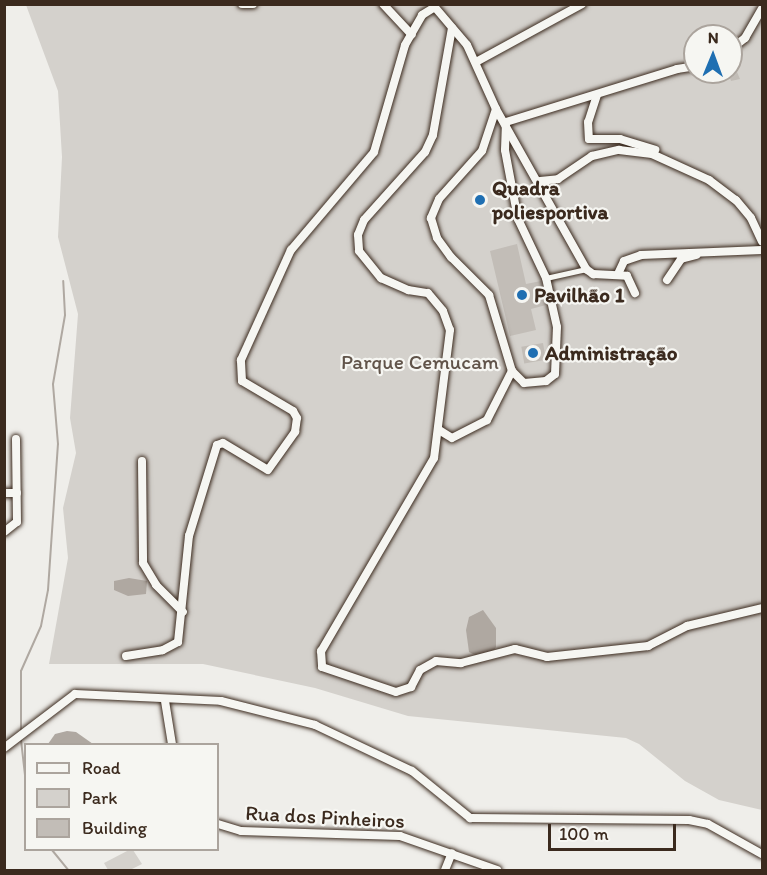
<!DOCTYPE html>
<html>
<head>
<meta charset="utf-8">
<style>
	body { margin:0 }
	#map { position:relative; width:767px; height:875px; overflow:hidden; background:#efeeea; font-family:Itim,sans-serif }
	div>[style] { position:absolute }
	.green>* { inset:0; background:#d4d1cc }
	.water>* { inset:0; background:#afa8a1 }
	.stream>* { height:2px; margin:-1px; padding:0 1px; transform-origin:1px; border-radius:1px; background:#afa8a1 }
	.building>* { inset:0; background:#c2bdb7; transform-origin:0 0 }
	.roads { filter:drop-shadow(0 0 2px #3b2a1e) drop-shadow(0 0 2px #3b2a1e) }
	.pedestrian>* { height:5px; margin:-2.5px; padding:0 2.5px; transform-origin:2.5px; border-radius:2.5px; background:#f6f6f2 }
	.minor>* { height:8px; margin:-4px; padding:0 4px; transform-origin:4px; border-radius:4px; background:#f6f6f2 }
	.dots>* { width:16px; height:16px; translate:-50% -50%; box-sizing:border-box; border:3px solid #f6f6f2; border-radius:50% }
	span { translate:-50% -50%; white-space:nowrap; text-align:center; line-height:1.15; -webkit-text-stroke:4.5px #f6f6f2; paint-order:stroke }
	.poi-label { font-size:21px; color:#3b2a1e; font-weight:700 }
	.left { translate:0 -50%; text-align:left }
	.park-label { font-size:21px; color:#61544a }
	.street-label { font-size:21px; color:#3b2a1e }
	.frame { position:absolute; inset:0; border:6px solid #3b2a1e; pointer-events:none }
	.legend { position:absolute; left:24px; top:743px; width:195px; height:108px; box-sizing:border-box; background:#f6f6f2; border:2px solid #aba49d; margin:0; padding:8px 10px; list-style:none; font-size:18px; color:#3b2a1e }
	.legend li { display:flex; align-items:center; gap:12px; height:30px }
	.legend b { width:30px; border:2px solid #aba49d }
	.north { position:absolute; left:683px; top:24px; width:60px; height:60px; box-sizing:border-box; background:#f6f6f2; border:2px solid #aba49d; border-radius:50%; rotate:1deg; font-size:16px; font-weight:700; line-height:24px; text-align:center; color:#3b2a1e }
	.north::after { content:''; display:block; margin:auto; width:21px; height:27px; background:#1f6fb2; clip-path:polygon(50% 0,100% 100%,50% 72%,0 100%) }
	.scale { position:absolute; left:548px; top:824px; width:128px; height:27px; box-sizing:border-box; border:3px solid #3b2a1e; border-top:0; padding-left:8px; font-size:18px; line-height:21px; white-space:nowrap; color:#3b2a1e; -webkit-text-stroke:4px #f6f6f2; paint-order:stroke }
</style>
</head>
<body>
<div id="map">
	<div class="green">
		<i style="clip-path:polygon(evenodd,26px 5px,762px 5px,762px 810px,719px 800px,685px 781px,639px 744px,626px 738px,408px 716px,315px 688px,203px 664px,49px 664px,68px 558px,63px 508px,76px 453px,70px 418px,78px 314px,58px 237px,62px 157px,58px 91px,26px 5px,695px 36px,731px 36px,731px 72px,695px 72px,695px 36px)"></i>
		<i style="clip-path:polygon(129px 850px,133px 850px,142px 864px,130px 870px,108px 870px,104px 863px)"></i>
	</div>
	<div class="water">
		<i style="clip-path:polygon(129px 578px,147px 581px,146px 594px,128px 596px,114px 590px,114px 581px)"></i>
		<i style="clip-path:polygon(483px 610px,496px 628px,496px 647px,492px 653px,477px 656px,469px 652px,466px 630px,469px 617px)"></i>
		<i style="clip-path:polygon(67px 731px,76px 732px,93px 744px,48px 744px,55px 734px)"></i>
	</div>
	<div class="stream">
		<i style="left:21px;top:731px;width:60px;rotate:-90deg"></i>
		<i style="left:21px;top:671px;width:49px;rotate:-66deg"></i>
		<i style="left:41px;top:626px;width:37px;rotate:-79deg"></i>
		<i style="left:48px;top:590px;width:146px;rotate:-86.1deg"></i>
		<i style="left:58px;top:444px;width:60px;rotate:-94.8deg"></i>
		<i style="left:53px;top:384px;width:70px;rotate:-80.1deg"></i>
		<i style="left:65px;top:315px;width:34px;rotate:-93deg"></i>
		<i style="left:21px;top:740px;width:44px;rotate:83.5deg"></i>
		<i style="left:52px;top:850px;width:26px;rotate:51deg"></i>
	</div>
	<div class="building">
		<i style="clip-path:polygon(731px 58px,740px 79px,731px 81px,728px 72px)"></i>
		<i style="clip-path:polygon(517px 244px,526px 284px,541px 281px,546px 305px,531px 309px,536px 330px,510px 336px,490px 251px)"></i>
		<i style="left:543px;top:343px;width:17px;height:22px;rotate:80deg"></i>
	</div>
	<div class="roads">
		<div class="pedestrian">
			<i style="left:546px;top:278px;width:41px;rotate:-12.7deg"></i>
		</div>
		<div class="minor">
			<i style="left:242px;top:4px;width:11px"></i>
			<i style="left:383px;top:4px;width:42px;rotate:46.9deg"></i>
			<i style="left:433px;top:5px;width:52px;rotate:49.6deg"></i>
			<i style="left:467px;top:45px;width:70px;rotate:65.6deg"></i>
			<i style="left:496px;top:109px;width:184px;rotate:60.6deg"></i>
			<i style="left:586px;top:269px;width:9px;rotate:36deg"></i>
			<i style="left:593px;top:274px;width:34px;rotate:3deg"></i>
			<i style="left:627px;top:276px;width:19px;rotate:65deg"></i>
			<i style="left:452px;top:28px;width:109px;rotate:100.1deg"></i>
			<i style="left:433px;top:135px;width:19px;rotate:115deg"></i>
			<i style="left:425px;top:152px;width:91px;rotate:131.9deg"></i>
			<i style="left:364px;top:220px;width:16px;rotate:112deg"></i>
			<i style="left:358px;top:235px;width:16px;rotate:86deg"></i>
			<i style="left:359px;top:251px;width:35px;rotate:51deg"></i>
			<i style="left:381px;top:278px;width:30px;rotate:24deg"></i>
			<i style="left:408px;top:290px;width:20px;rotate:9deg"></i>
			<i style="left:428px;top:293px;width:23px;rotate:50deg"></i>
			<i style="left:443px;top:311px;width:20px;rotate:70deg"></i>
			<i style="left:450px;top:330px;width:129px;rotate:97.1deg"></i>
			<i style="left:434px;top:458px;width:224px;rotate:120.3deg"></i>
			<i style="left:321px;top:651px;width:16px;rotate:86deg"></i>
			<i style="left:322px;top:667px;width:78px;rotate:18.7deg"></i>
			<i style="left:396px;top:692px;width:16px;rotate:-18deg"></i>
			<i style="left:411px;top:687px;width:19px;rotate:-62deg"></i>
			<i style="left:420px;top:670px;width:18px;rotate:-29deg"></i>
			<i style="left:436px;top:661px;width:25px;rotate:5deg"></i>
			<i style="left:461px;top:663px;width:56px;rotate:-14.5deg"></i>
			<i style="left:515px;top:649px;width:33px;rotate:14deg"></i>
			<i style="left:547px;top:657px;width:102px;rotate:-6.2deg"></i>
			<i style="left:648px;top:646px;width:44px;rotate:-27.1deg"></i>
			<i style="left:687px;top:626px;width:77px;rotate:-13.5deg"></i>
			<i style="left:731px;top:49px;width:18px;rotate:-38deg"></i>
			<i style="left:745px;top:38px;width:34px;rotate:-60deg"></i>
			<i style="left:476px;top:62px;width:121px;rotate:-28.7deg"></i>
			<i style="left:597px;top:95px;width:28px;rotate:108deg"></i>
			<i style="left:588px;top:122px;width:17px;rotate:87deg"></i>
			<i style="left:589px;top:139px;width:31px"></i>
			<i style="left:620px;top:139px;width:37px;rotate:17deg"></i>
			<i style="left:496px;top:109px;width:44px;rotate:108.4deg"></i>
			<i style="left:482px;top:151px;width:64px;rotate:131.9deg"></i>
			<i style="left:439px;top:199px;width:21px;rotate:113deg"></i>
			<i style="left:431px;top:218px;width:21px;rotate:73deg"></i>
			<i style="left:437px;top:238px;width:24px;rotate:54deg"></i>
			<i style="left:451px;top:257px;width:54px;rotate:45deg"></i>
			<i style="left:489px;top:295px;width:79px;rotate:73.2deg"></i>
			<i style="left:512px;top:371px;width:17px;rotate:45deg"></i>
			<i style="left:524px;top:383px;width:22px;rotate:-5deg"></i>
			<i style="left:546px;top:381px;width:11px;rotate:-38deg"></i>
			<i style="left:555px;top:374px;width:47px;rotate:-87.6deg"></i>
			<i style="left:557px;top:327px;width:50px;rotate:-102.7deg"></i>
			<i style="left:546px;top:278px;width:65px;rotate:-115.4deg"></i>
			<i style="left:518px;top:219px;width:70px;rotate:-100.7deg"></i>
			<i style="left:505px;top:150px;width:28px;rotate:-88deg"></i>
			<i style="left:506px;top:122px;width:179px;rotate:-17.2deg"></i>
			<i style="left:677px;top:69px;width:18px;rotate:-9deg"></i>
			<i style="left:540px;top:181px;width:18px;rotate:-6deg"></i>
			<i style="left:558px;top:179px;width:41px;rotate:-34.1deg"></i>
			<i style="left:592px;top:156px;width:28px;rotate:-13deg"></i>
			<i style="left:619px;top:150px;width:33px;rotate:7deg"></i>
			<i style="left:652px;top:154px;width:63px;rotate:24.5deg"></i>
			<i style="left:709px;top:180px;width:34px;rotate:37deg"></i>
			<i style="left:736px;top:200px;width:23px;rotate:50deg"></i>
			<i style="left:751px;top:218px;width:26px;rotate:65deg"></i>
			<i style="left:618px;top:274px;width:14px;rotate:-65deg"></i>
			<i style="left:624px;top:261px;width:18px;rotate:-19deg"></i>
			<i style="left:641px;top:255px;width:121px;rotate:-2.4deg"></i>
			<i style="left:667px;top:280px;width:25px;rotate:-56deg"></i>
			<i style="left:681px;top:259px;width:16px;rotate:-15deg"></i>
			<i style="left:439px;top:430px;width:15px;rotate:32deg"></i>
			<i style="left:452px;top:438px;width:39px;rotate:-27deg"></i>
			<i style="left:487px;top:420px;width:55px;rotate:-63deg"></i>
			<i style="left:142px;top:461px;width:102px;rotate:89.4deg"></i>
			<i style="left:143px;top:563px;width:26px;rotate:59deg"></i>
			<i style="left:156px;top:585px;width:38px;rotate:45deg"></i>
			<i style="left:4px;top:493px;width:13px"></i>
			<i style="left:4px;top:532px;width:16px;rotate:-38deg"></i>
			<i style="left:17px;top:522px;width:83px;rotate:-90.7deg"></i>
			<i style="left:126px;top:656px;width:37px;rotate:-9deg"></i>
			<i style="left:163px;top:650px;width:17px;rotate:-28deg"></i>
			<i style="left:178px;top:642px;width:107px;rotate:-84.1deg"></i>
			<i style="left:189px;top:536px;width:95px;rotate:-72.9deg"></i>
			<i style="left:217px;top:445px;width:6px;rotate:-18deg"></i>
			<i style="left:223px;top:443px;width:52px;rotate:31deg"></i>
			<i style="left:268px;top:470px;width:47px;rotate:-54.6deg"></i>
			<i style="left:295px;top:432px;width:14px;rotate:-82deg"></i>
			<i style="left:297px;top:418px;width:8px;rotate:-120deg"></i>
			<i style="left:293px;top:411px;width:59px;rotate:-149.5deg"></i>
			<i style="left:242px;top:381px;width:21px;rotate:-93deg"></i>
			<i style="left:241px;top:360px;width:121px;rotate:-65.6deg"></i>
			<i style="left:291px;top:250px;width:128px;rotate:-49.7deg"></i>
			<i style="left:374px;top:152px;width:111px;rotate:-73.8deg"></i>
			<i style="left:405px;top:45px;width:34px;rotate:-60deg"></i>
			<i style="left:422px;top:15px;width:15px;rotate:-32deg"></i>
			<i style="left:165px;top:701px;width:44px;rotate:80.8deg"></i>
			<i style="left:4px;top:748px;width:89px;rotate:-37.3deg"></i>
			<i style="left:75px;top:694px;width:146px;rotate:2.7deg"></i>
			<i style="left:221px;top:701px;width:97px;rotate:14.3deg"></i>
			<i style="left:315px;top:725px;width:107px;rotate:25.4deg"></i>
			<i style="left:412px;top:771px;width:75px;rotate:39deg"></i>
			<i style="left:470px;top:818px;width:219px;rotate:0.5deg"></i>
			<i style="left:689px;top:820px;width:19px;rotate:12deg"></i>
			<i style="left:708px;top:824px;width:62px;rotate:29.1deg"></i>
			<i style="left:218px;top:824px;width:24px;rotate:17deg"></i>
			<i style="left:241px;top:831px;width:159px;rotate:1.8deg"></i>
			<i style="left:400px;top:836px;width:103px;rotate:19.3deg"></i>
			<i style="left:445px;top:870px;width:18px;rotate:-68deg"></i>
		</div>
	</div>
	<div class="dots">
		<i style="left:480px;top:200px;background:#1f6fb2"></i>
		<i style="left:522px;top:295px;background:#1f6fb2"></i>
		<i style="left:533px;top:353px;background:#1f6fb2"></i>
	</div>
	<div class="poi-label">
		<span class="left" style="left:492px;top:200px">Quadra<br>poliesportiva</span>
		<span class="left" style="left:534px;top:295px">Pavilhão 1</span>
		<span class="left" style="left:545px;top:353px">Administração</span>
	</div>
	<div class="park-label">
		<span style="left:420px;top:362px">Parque Cemucam</span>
	</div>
	<div class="street-label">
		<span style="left:325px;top:817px;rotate:3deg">Rua dos Pinheiros</span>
	</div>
	<div class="frame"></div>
	<ul class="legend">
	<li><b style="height:8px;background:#f6f6f2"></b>Road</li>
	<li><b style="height:16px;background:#d4d1cc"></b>Park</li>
	<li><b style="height:16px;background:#c2bdb7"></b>Building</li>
	</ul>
	<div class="north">N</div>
	<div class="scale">100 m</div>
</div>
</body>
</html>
